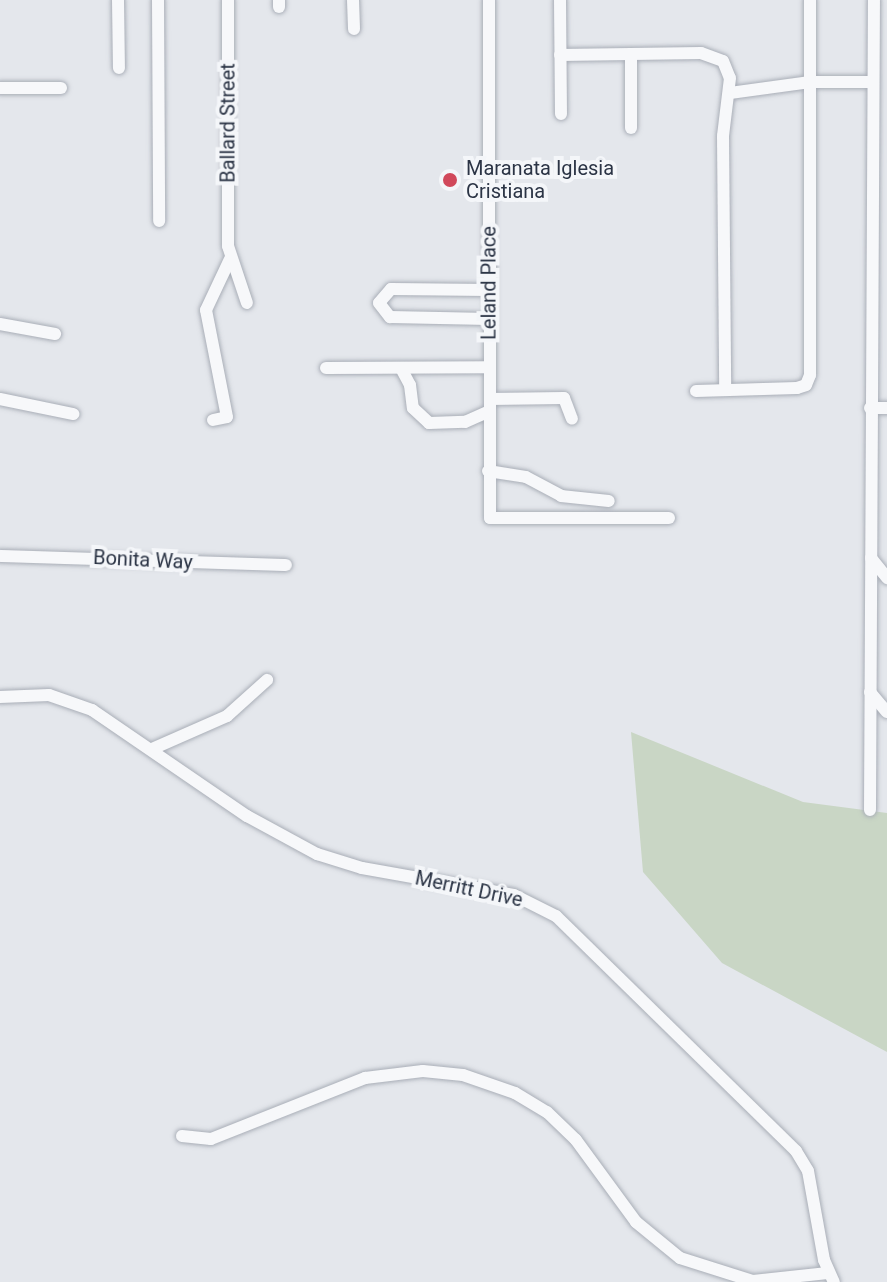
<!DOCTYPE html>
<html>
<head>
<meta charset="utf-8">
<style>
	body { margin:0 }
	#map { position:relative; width:887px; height:1282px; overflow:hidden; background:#e4e7ec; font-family:Roboto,sans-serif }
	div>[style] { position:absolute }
	.green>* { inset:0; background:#c9d6c5 }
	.roads { filter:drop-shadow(0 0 2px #a9aeb7) drop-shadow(0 0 2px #a9aeb7) }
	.minor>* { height:12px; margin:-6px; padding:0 6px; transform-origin:6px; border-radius:6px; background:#f7f8fa }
	.dots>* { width:22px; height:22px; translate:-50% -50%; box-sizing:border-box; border:4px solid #f4f6f9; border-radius:50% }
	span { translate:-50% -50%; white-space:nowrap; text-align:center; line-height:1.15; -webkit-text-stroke:8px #f4f6f9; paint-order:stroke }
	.street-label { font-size:20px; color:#2b3445 }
	.poi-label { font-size:20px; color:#2b3445 }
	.left { translate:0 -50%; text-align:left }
</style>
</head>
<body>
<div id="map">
	<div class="green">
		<i style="clip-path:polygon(631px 732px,803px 802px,887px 813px,887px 1052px,722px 963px,643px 872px)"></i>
	</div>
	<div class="roads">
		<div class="minor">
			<i style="left:118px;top:0;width:68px;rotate:89.2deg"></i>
			<i style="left:158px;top:0;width:221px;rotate:89.7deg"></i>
			<i style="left:228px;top:0;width:246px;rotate:90deg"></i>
			<i style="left:228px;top:246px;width:60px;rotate:71.6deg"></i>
			<i style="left:353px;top:0;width:29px;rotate:88deg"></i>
			<i style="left:489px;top:0;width:518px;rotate:89.89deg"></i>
			<i style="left:490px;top:518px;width:179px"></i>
			<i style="left:560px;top:0;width:114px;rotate:89.5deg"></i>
			<i style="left:279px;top:7px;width:7px;rotate:-90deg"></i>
			<i style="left:631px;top:54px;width:74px;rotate:90deg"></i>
			<i style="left:560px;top:55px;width:141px;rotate:-0.8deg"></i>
			<i style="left:701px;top:53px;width:23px;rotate:20deg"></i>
			<i style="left:723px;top:61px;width:18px;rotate:68deg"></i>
			<i style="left:730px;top:78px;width:58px;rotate:96.9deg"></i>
			<i style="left:723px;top:136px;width:254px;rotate:89.5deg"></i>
			<i style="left:0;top:88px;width:61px"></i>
			<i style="left:730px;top:93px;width:81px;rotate:-7.8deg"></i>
			<i style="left:810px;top:82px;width:62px"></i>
			<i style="left:489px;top:290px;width:98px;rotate:-179.4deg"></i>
			<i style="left:391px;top:289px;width:18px;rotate:131deg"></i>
			<i style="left:379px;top:303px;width:18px;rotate:52deg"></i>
			<i style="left:390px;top:317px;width:99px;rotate:1.2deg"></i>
			<i style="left:0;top:324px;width:56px;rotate:10.3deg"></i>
			<i style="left:326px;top:368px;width:164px;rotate:-0.3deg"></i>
			<i style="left:402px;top:370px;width:17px;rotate:62deg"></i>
			<i style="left:410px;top:385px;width:23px;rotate:83deg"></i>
			<i style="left:413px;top:408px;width:22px;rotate:43deg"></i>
			<i style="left:429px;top:423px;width:36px;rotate:-2deg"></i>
			<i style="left:465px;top:422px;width:27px;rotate:-24deg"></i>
			<i style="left:696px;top:391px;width:101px;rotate:-1.7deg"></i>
			<i style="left:797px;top:388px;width:9px;rotate:-18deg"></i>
			<i style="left:806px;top:385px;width:11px;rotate:-68deg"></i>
			<i style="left:810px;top:375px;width:375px;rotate:-90deg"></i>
			<i style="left:0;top:399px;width:75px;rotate:11.6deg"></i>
			<i style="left:490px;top:399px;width:74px;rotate:-0.8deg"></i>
			<i style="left:564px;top:398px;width:22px;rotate:69deg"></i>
			<i style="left:870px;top:408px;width:17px"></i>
			<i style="left:213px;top:420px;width:14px;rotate:-12deg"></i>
			<i style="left:227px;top:417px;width:109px;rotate:-101.1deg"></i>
			<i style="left:206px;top:310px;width:56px;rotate:-64.8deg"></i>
			<i style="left:488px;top:471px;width:38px;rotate:9deg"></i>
			<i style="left:526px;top:477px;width:40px;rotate:28deg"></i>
			<i style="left:561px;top:496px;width:48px;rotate:5.9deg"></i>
			<i style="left:0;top:556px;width:286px;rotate:1.8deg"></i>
			<i style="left:871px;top:558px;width:26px;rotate:51deg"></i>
			<i style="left:870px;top:692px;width:26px;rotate:50deg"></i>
			<i style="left:0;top:697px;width:49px;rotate:-2.3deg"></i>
			<i style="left:49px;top:695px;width:46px;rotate:19.2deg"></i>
			<i style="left:92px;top:710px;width:188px;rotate:34.4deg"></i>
			<i style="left:247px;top:816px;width:80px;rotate:28.5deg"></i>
			<i style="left:317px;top:854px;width:47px;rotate:17.3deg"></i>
			<i style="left:362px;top:868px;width:154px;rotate:10.1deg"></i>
			<i style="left:514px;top:895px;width:47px;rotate:26.6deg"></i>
			<i style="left:556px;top:916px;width:336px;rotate:44.4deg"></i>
			<i style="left:796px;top:1151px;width:23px;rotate:59deg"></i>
			<i style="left:808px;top:1171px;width:90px;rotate:79.8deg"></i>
			<i style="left:824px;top:1260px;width:24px;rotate:66deg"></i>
			<i style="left:152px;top:749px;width:82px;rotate:-23.7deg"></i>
			<i style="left:227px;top:716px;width:54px;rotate:-42deg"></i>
			<i style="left:870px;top:810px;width:810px;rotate:-89.72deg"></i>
			<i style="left:182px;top:1136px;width:29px;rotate:6deg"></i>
			<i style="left:211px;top:1139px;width:166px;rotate:-21.6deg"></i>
			<i style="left:365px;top:1078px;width:58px;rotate:-6.9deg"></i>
			<i style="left:423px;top:1071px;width:40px;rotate:5.7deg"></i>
			<i style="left:463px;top:1075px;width:55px;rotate:19.1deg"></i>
			<i style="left:515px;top:1093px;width:37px;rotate:31deg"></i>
			<i style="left:547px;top:1112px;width:40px;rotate:44deg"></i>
			<i style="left:576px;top:1140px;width:102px;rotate:53.8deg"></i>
			<i style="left:636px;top:1222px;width:57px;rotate:39.3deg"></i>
			<i style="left:680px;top:1258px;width:77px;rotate:17.5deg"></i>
			<i style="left:753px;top:1281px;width:75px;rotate:-6.1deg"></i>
		</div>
	</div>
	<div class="dots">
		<i style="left:450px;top:180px;background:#d1495b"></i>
	</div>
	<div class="street-label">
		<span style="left:228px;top:123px;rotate:-90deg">Ballard Street</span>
		<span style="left:489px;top:283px;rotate:-90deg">Leland Place</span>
		<span style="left:143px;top:560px;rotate:3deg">Bonita Way</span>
		<span style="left:469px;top:889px;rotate:12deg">Merritt Drive</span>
	</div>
	<div class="poi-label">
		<span class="left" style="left:466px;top:180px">Maranata Iglesia<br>Cristiana</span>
	</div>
</div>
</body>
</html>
